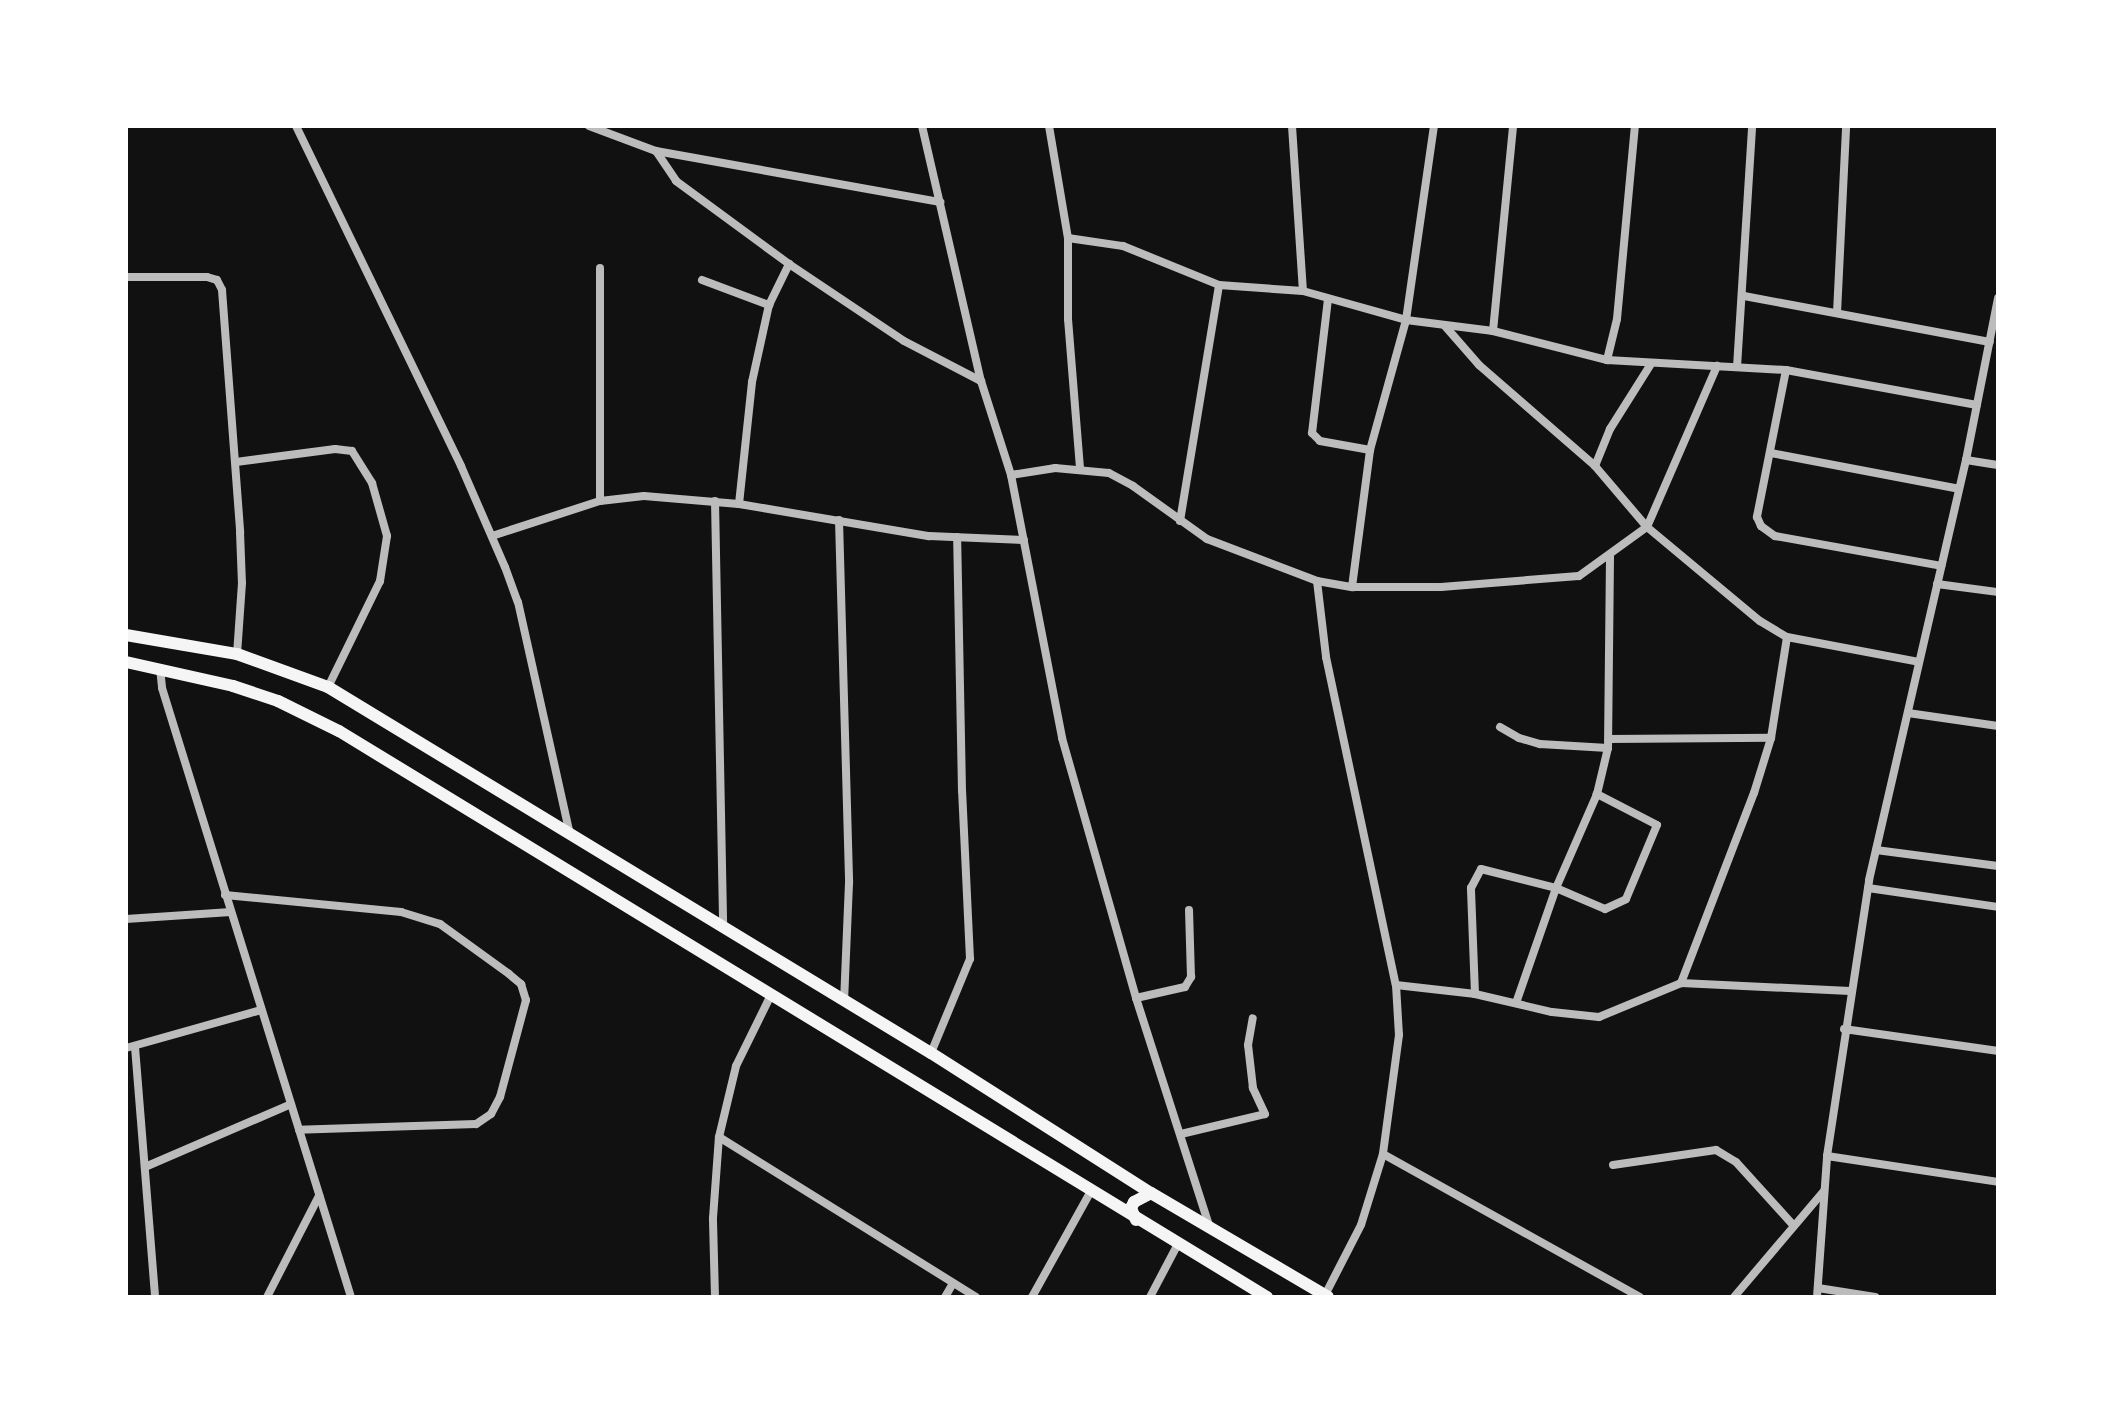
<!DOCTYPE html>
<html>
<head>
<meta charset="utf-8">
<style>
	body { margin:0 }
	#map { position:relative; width:2124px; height:1423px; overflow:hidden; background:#111; font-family:Mulish,sans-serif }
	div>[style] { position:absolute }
	.minor>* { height:8px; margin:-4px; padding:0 4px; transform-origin:4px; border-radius:4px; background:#bcbcbc }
	.primary>* { height:12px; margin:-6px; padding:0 6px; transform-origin:6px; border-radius:6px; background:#f5f5f5 }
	span { translate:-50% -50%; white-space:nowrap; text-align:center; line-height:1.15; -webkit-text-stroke:8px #fff; paint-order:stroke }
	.frame { position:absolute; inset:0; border:128px solid #fff; pointer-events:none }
</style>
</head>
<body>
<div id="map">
	<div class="minor">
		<i style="left:296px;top:126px;width:378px;rotate:64.1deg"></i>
		<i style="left:461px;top:466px;width:110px;rotate:66.5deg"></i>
		<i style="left:505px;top:567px;width:37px;rotate:70deg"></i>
		<i style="left:518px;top:602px;width:238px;rotate:77.4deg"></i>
		<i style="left:589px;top:126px;width:72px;rotate:20.5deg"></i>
		<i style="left:656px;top:151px;width:289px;rotate:10.2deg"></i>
		<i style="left:922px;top:126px;width:262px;rotate:77deg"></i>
		<i style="left:981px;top:381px;width:99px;rotate:72.3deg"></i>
		<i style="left:1011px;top:475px;width:268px;rotate:79deg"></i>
		<i style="left:1062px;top:738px;width:270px;rotate:74.1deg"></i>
		<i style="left:1136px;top:998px;width:239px;rotate:72.2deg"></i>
		<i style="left:1049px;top:126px;width:114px;rotate:80.4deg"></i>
		<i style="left:1068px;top:238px;width:81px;rotate:90deg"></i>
		<i style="left:1068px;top:319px;width:149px;rotate:85.4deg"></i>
		<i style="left:1292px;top:126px;width:165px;rotate:86.2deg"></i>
		<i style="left:656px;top:151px;width:36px;rotate:56deg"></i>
		<i style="left:676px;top:181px;width:140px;rotate:36.3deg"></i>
		<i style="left:789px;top:264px;width:138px;rotate:33.8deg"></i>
		<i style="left:904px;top:341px;width:87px;rotate:27.5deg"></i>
		<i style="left:1068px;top:238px;width:56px;rotate:8.3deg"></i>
		<i style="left:1123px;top:246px;width:104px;rotate:22.1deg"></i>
		<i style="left:1219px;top:285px;width:84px;rotate:4.1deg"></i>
		<i style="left:1303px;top:291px;width:107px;rotate:15.7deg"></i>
		<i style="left:1406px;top:320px;width:88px;rotate:7.2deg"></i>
		<i style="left:1493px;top:331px;width:118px;rotate:14.3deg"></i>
		<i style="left:1607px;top:360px;width:179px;rotate:3.2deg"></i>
		<i style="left:1786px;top:370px;width:194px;rotate:10.4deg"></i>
		<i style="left:600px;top:268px;width:233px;rotate:90deg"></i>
		<i style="left:126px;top:277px;width:81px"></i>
		<i style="left:207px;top:277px;width:10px;rotate:17deg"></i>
		<i style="left:217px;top:280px;width:11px;rotate:63deg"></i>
		<i style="left:222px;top:290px;width:243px;rotate:85.7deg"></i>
		<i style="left:240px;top:532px;width:51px;rotate:87.8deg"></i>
		<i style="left:242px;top:583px;width:71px;rotate:94deg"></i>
		<i style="left:702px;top:280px;width:72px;rotate:20.5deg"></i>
		<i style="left:1744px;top:296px;width:250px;rotate:10.6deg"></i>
		<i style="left:1328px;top:299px;width:135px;rotate:96.8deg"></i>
		<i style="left:1312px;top:433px;width:11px;rotate:45deg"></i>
		<i style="left:1320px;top:441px;width:51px;rotate:10.2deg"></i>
		<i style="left:1837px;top:313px;width:187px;rotate:-87.2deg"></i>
		<i style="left:1445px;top:326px;width:52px;rotate:48.9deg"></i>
		<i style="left:1479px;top:365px;width:154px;rotate:41deg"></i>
		<i style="left:1595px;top:466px;width:80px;rotate:49.6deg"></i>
		<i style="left:1647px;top:527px;width:147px;rotate:39.8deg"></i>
		<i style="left:1760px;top:621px;width:31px;rotate:31deg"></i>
		<i style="left:1787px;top:637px;width:134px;rotate:10.7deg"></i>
		<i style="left:1493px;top:331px;width:206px;rotate:-84.4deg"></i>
		<i style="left:1607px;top:360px;width:42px;rotate:-76.3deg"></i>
		<i style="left:1617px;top:319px;width:194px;rotate:-84.7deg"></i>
		<i style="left:1737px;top:367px;width:241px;rotate:-86.4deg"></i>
		<i style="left:1786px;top:370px;width:150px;rotate:101.2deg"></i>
		<i style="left:1757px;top:517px;width:10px;rotate:66deg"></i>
		<i style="left:1761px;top:526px;width:17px;rotate:36deg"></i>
		<i style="left:1775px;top:536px;width:169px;rotate:10.2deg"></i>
		<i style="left:1771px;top:453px;width:191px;rotate:10.8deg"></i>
		<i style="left:1966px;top:460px;width:32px;rotate:9deg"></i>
		<i style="left:236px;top:462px;width:100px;rotate:-7.5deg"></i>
		<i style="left:335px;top:449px;width:17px;rotate:7deg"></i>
		<i style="left:352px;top:451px;width:38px;rotate:58deg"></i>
		<i style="left:372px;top:483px;width:55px;rotate:74.2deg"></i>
		<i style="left:387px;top:536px;width:46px;rotate:98.8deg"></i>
		<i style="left:380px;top:581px;width:118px;rotate:116.1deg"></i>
		<i style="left:1595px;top:466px;width:40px;rotate:-68deg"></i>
		<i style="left:1610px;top:429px;width:77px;rotate:-57.8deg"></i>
		<i style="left:1011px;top:475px;width:45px;rotate:-9deg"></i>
		<i style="left:1055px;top:468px;width:54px;rotate:5.3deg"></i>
		<i style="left:1109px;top:473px;width:27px;rotate:28deg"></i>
		<i style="left:1133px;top:486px;width:91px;rotate:35.6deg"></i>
		<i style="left:1207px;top:539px;width:118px;rotate:20.9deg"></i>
		<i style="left:1317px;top:581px;width:36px;rotate:10deg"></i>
		<i style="left:1352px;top:587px;width:89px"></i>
		<i style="left:1441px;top:587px;width:138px;rotate:-4.6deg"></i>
		<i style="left:1579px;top:576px;width:84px;rotate:-35.8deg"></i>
		<i style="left:1647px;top:527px;width:176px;rotate:-66.5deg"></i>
		<i style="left:715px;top:501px;width:426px;rotate:88.9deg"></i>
		<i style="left:739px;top:504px;width:123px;rotate:-83.9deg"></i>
		<i style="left:752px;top:382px;width:79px;rotate:-77.6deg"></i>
		<i style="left:769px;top:305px;width:46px;rotate:-64deg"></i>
		<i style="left:839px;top:520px;width:363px;rotate:88.4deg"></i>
		<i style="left:849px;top:883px;width:118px;rotate:92.4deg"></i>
		<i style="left:1180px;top:521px;width:239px;rotate:-80.6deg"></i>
		<i style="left:492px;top:536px;width:114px;rotate:-18deg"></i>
		<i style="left:600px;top:501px;width:44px;rotate:-6.5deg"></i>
		<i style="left:644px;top:496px;width:95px;rotate:4.8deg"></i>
		<i style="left:739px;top:504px;width:193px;rotate:9.6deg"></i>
		<i style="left:929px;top:536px;width:95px;rotate:2.4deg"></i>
		<i style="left:1317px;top:581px;width:77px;rotate:83.2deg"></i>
		<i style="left:1326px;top:657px;width:335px;rotate:78deg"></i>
		<i style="left:1396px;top:985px;width:50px;rotate:86.6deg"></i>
		<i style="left:1399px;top:1035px;width:120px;rotate:97.7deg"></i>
		<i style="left:1383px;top:1154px;width:74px;rotate:107.2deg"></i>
		<i style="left:1361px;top:1225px;width:79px;rotate:117.2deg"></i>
		<i style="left:1937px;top:584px;width:62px;rotate:7.5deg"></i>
		<i style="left:1352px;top:587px;width:138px;rotate:-82.5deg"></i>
		<i style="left:1370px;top:450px;width:135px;rotate:-74.5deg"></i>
		<i style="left:1406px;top:320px;width:196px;rotate:-81.8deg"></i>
		<i style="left:160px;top:668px;width:20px;rotate:84deg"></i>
		<i style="left:162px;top:688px;width:638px;rotate:72.76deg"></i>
		<i style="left:1908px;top:713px;width:91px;rotate:8.2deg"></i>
		<i style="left:1500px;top:727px;width:22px;rotate:30deg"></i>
		<i style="left:1519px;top:738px;width:22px;rotate:16deg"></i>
		<i style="left:1540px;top:744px;width:68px;rotate:3.4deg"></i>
		<i style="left:1609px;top:739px;width:162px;rotate:-0.4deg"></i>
		<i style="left:1876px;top:850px;width:123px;rotate:7.5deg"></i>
		<i style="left:1868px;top:888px;width:131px;rotate:8.3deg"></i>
		<i style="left:225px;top:895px;width:177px;rotate:5.5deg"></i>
		<i style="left:401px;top:912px;width:41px;rotate:17.1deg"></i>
		<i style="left:440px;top:924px;width:85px;rotate:35.9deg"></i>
		<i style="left:509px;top:974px;width:16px;rotate:40deg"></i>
		<i style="left:521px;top:984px;width:17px;rotate:73deg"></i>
		<i style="left:526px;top:1000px;width:100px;rotate:105deg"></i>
		<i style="left:500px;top:1097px;width:19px;rotate:118deg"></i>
		<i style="left:491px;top:1114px;width:18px;rotate:146deg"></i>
		<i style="left:476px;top:1124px;width:177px;rotate:178.1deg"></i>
		<i style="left:126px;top:919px;width:105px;rotate:-3.8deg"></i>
		<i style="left:1681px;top:983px;width:204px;rotate:-69deg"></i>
		<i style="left:1754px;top:793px;width:58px;rotate:-72.8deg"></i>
		<i style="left:1771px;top:738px;width:102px;rotate:-81deg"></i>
		<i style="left:1396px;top:985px;width:80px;rotate:6.5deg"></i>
		<i style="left:1475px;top:994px;width:79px;rotate:13.2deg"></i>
		<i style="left:1552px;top:1012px;width:47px;rotate:6.1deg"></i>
		<i style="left:1599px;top:1017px;width:89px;rotate:-22.5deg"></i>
		<i style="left:1681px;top:983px;width:169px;rotate:2.7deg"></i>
		<i style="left:1475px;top:994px;width:106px;rotate:-92.2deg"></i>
		<i style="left:1471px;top:888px;width:21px;rotate:-62deg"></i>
		<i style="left:1481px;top:869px;width:77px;rotate:14.2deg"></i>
		<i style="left:1556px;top:888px;width:53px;rotate:23.2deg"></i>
		<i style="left:1605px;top:909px;width:23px;rotate:-25deg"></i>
		<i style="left:1626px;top:899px;width:80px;rotate:-67.3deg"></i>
		<i style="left:1657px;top:825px;width:68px;rotate:-152.7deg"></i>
		<i style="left:1136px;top:998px;width:50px;rotate:-12.7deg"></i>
		<i style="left:1185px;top:987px;width:12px;rotate:-59deg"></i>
		<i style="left:1191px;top:977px;width:67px;rotate:-91.7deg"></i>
		<i style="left:1516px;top:1003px;width:122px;rotate:-70.8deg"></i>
		<i style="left:1556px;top:888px;width:103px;rotate:-66.4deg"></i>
		<i style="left:1597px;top:794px;width:47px;rotate:-76.6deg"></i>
		<i style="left:1608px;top:748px;width:192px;rotate:-89.4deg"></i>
		<i style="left:1844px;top:1029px;width:156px;rotate:8.1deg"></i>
		<i style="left:135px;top:1047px;width:251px;rotate:85.4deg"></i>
		<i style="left:126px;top:1048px;width:140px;rotate:-15.7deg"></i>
		<i style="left:931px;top:1053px;width:102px;rotate:-67.5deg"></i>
		<i style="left:970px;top:959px;width:168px;rotate:-92.7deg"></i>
		<i style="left:962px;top:791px;width:254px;rotate:-91.1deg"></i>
		<i style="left:1181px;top:1134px;width:86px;rotate:-13.4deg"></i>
		<i style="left:1265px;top:1114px;width:29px;rotate:-115deg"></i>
		<i style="left:1253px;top:1088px;width:43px;rotate:-96.6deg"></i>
		<i style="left:1248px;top:1045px;width:27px;rotate:-80deg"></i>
		<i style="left:719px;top:1137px;width:303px;rotate:31.9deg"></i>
		<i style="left:1383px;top:1154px;width:294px;rotate:29.1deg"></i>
		<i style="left:1827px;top:1156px;width:173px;rotate:8.6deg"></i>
		<i style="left:1613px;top:1165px;width:104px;rotate:-8.3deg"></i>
		<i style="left:1716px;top:1150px;width:23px;rotate:31deg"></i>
		<i style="left:1736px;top:1162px;width:86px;rotate:47.8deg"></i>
		<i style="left:145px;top:1167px;width:159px;rotate:-23.3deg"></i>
		<i style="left:1818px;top:1288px;width:58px;rotate:9deg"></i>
		<i style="left:267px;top:1297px;width:114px;rotate:-62.8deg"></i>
		<i style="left:715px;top:1297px;width:79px;rotate:-91.5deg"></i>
		<i style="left:713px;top:1218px;width:81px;rotate:-85.8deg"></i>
		<i style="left:719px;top:1137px;width:73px;rotate:-76.5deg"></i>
		<i style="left:736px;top:1066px;width:79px;rotate:-63.8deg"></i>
		<i style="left:945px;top:1297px;width:16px;rotate:-60deg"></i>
		<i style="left:1032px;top:1297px;width:121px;rotate:-60.9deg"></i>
		<i style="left:1150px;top:1297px;width:60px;rotate:-62.2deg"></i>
		<i style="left:1734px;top:1297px;width:139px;rotate:-49.7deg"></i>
		<i style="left:1817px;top:1297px;width:141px;rotate:-85.9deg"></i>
		<i style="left:1827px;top:1156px;width:279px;rotate:-81.3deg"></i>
		<i style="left:1869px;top:880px;width:431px;rotate:-77deg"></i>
		<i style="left:1966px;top:460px;width:165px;rotate:-78.8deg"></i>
	</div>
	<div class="primary">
		<i style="left:126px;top:635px;width:113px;rotate:9.7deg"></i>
		<i style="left:237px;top:654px;width:97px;rotate:19.9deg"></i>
		<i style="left:328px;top:687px;width:705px;rotate:31.26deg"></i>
		<i style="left:931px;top:1053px;width:261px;rotate:32.5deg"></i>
		<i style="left:1151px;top:1193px;width:205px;rotate:30.4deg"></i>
		<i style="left:126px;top:662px;width:110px;rotate:12.6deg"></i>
		<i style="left:233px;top:686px;width:47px;rotate:18.4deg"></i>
		<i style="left:278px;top:701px;width:68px;rotate:26.2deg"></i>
		<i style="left:339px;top:731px;width:1087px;rotate:31.38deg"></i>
		<i style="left:1136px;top:1220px;width:13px;rotate:-113deg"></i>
		<i style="left:1131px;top:1208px;width:7px;rotate:-63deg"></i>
		<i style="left:1134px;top:1202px;width:19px;rotate:-28deg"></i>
	</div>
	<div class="frame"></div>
</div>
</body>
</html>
